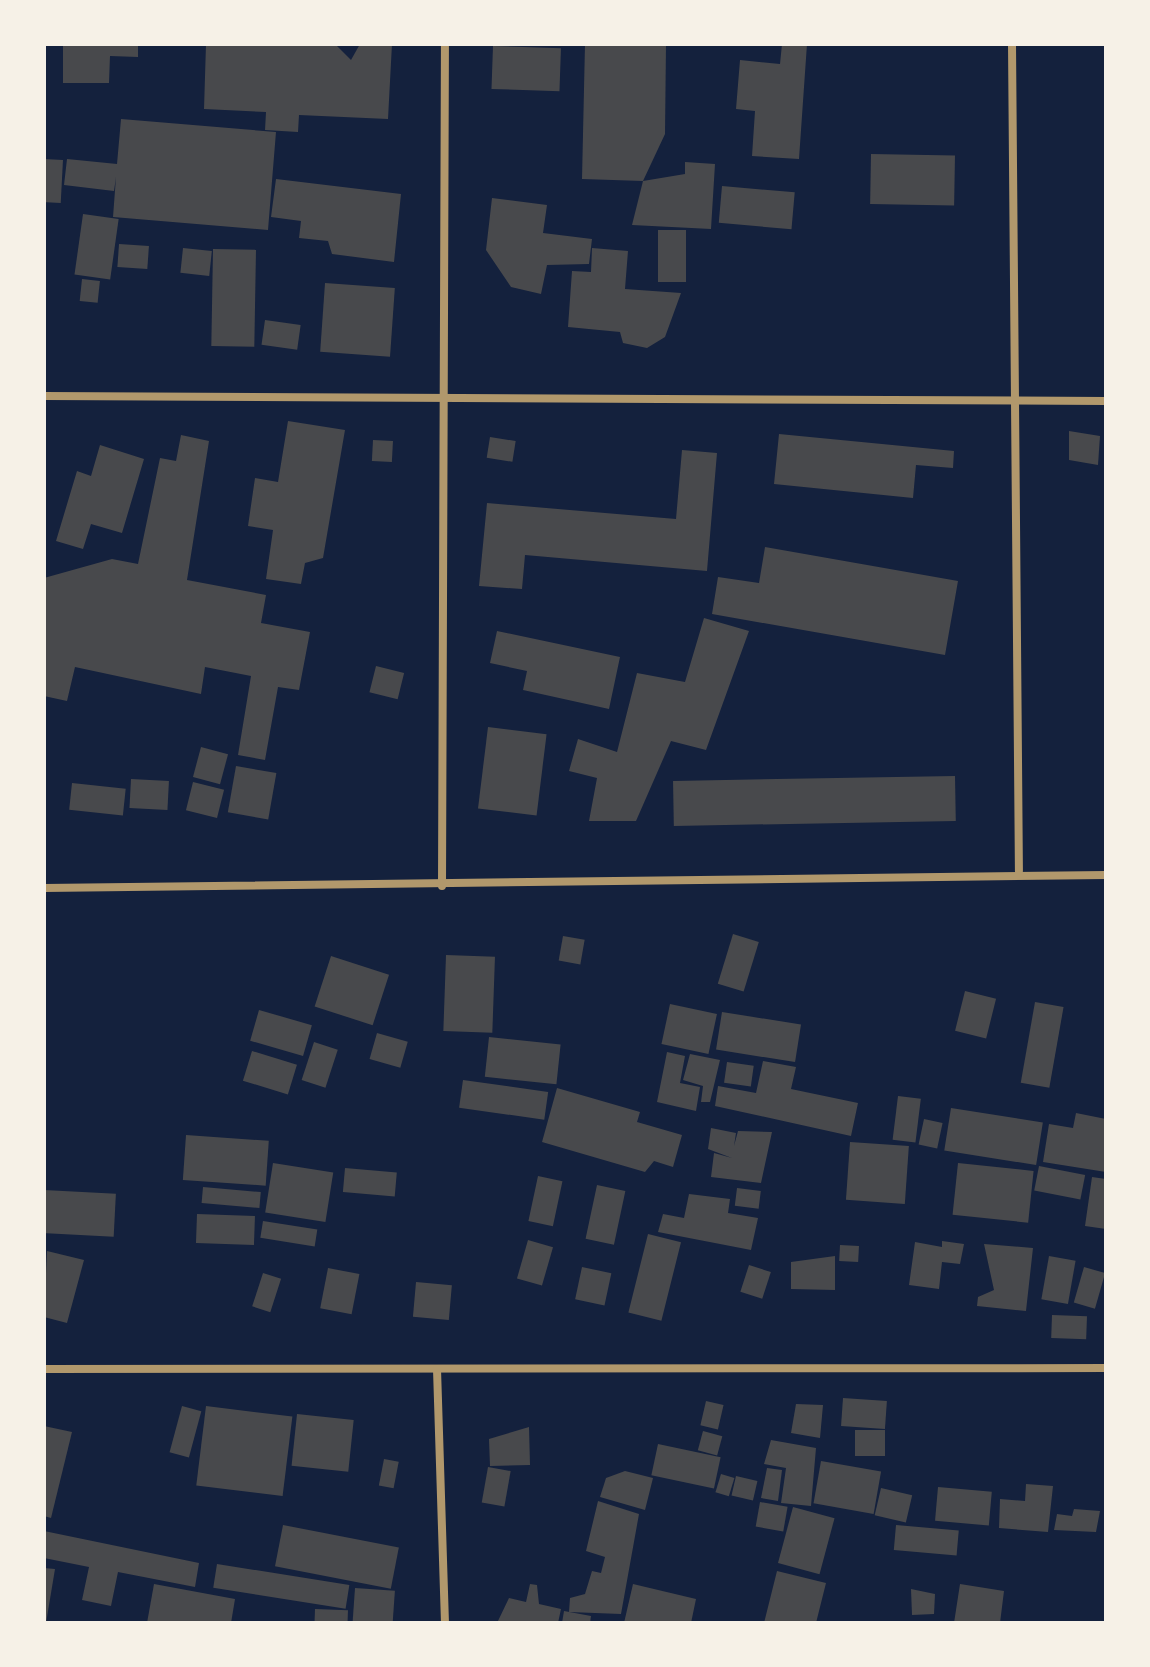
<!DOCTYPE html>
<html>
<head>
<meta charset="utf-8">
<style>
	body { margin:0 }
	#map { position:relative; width:1150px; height:1667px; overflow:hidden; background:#14213d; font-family:"Playfair Display",serif }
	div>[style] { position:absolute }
	.building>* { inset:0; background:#48494c; transform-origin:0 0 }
	.minor>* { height:8px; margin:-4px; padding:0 4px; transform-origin:4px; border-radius:4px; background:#b1986c }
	span { translate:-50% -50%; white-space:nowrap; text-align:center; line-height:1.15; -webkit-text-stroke:8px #f6f1e7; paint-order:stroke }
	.frame { position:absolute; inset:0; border:46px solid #f6f1e7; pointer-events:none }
</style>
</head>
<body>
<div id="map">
	<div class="building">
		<i style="clip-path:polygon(63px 44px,138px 44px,138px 57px,110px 56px,109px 83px,63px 83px)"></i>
		<i style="clip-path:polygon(206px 44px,335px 44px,351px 60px,360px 44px,392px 44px,388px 119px,299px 115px,298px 132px,265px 130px,266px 112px,204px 109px)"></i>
		<i style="clip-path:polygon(585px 44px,666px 44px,665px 134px,643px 181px,582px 179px)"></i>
		<i style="clip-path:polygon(782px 44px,807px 44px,799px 159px,752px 156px,755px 111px,736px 109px,740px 60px,780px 64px)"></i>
		<i style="left:493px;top:46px;width:68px;height:43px;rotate:2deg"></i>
		<i style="clip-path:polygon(121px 119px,276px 132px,268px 230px,113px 217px,116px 177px,114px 191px,64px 185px,67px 159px,117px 164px)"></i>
		<i style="left:871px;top:154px;width:84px;height:50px;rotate:1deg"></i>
		<i style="left:44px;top:159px;width:19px;height:43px;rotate:3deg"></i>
		<i style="clip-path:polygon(685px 162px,715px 164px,711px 229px,632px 225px,643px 181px,685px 174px)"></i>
		<i style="clip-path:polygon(276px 179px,401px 194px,394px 262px,332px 254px,328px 241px,299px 238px,301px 221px,271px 217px)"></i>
		<i style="left:722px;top:186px;width:73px;height:37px;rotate:5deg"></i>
		<i style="clip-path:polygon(492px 198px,547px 205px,543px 233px,592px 239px,589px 264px,547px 265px,541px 294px,511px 287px,486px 250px)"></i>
		<i style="left:83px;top:214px;width:36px;height:61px;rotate:8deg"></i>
		<i style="left:658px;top:230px;width:28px;height:52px"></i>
		<i style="left:119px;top:244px;width:30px;height:23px;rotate:4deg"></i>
		<i style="left:183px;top:248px;width:29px;height:25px;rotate:6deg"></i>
		<i style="clip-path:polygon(592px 248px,628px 251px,625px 289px,681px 293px,665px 337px,647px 348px,623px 343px,620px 332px,568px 327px,572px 271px,591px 272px)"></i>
		<i style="left:213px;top:249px;width:43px;height:97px;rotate:1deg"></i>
		<i style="left:82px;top:279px;width:18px;height:22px;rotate:6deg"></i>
		<i style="left:325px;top:283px;width:70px;height:69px;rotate:4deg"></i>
		<i style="left:265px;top:320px;width:36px;height:25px;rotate:8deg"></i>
		<i style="clip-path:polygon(288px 421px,345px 430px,323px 558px,305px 563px,301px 584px,266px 579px,273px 530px,248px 526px,255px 478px,278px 482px)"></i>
		<i style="clip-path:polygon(1069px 431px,1100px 436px,1098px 465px,1069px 460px)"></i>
		<i style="clip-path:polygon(779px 434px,954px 451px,953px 468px,916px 465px,913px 498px,774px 484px)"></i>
		<i style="clip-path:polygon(181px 435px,209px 441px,187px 580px,266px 595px,261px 623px,310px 632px,299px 690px,278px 687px,265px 760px,238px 755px,251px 676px,205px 667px,201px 694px,75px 667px,67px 701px,44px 696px,44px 578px,112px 559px,138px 564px,160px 458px,176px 461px)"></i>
		<i style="left:490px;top:437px;width:26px;height:21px;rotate:9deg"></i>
		<i style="left:373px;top:440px;width:20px;height:21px;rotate:3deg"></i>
		<i style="clip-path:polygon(100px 445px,144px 459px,122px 533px,91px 524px,83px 549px,56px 541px,77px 471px,91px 476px)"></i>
		<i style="clip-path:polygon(682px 450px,717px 453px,707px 571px,525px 555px,522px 589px,479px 586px,487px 503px,676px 519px)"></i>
		<i style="clip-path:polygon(765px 547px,958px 581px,945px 655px,712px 614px,718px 577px,759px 583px)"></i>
		<i style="clip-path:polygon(704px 618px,749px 631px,706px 750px,671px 741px,636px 821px,589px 821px,597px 778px,569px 771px,578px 739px,617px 752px,637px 673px,685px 682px)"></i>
		<i style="clip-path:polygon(497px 631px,620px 657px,609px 709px,523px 690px,527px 671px,490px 663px)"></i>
		<i style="left:376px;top:666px;width:29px;height:27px;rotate:14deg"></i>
		<i style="left:488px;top:727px;width:59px;height:82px;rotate:7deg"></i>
		<i style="left:201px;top:747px;width:28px;height:31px;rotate:15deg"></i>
		<i style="left:236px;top:766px;width:41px;height:47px;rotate:10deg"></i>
		<i style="left:955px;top:776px;width:45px;height:282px;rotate:89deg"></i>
		<i style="left:131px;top:779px;width:38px;height:29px;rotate:3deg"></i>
		<i style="left:193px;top:782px;width:32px;height:29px;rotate:14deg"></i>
		<i style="left:72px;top:783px;width:54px;height:27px;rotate:6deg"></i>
		<i style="left:733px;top:934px;width:27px;height:52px;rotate:17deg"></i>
		<i style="left:563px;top:936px;width:22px;height:25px;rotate:10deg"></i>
		<i style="left:446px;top:955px;width:49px;height:76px;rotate:2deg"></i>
		<i style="left:331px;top:956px;width:61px;height:53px;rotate:18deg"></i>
		<i style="left:965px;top:991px;width:32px;height:41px;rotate:14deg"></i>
		<i style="left:1035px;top:1002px;width:29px;height:82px;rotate:10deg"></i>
		<i style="left:670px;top:1004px;width:48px;height:41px;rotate:12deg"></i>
		<i style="left:259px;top:1010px;width:55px;height:32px;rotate:16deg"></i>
		<i style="left:722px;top:1012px;width:80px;height:38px;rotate:9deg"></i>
		<i style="left:377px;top:1033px;width:32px;height:27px;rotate:16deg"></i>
		<i style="left:489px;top:1037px;width:72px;height:40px;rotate:6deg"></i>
		<i style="left:314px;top:1042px;width:25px;height:40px;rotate:18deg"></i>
		<i style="left:252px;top:1051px;width:47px;height:31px;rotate:17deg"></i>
		<i style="clip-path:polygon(667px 1052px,685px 1056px,680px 1083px,700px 1087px,696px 1111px,657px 1102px)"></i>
		<i style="clip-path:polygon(690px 1054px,720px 1060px,710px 1102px,701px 1102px,703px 1086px,683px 1080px)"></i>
		<i style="clip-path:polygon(763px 1061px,796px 1067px,791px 1089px,858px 1103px,851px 1136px,715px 1106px,718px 1086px,756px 1093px)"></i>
		<i style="left:727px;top:1062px;width:27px;height:21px;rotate:8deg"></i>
		<i style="left:463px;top:1080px;width:86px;height:28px;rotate:8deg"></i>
		<i style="clip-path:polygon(557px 1088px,640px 1112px,637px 1122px,682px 1135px,673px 1167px,654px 1161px,645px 1172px,542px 1142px)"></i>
		<i style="left:898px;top:1096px;width:23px;height:44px;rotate:7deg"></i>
		<i style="left:951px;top:1108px;width:93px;height:43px;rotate:9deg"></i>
		<i style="clip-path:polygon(1076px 1113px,1106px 1119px,1106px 1172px,1043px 1162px,1049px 1124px,1073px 1128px)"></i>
		<i style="left:924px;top:1119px;width:19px;height:26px;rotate:12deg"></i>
		<i style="clip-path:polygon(711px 1128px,736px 1133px,734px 1146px,738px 1131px,772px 1132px,761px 1183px,711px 1177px,714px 1153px,732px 1158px,708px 1149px)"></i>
		<i style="left:186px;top:1135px;width:83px;height:45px;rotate:4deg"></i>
		<i style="left:850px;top:1142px;width:59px;height:58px;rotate:4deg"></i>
		<i style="left:273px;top:1163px;width:61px;height:50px;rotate:9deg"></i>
		<i style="left:958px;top:1163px;width:76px;height:52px;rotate:6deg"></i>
		<i style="left:1039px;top:1166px;width:47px;height:25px;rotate:11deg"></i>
		<i style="left:345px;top:1168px;width:52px;height:24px;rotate:5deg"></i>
		<i style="left:538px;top:1176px;width:25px;height:46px;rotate:12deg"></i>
		<i style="clip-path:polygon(1092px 1177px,1106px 1179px,1106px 1229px,1085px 1226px)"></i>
		<i style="left:597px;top:1185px;width:29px;height:55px;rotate:12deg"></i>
		<i style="left:203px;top:1187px;width:58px;height:16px;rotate:5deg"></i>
		<i style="left:737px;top:1188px;width:24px;height:18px;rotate:7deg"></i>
		<i style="left:44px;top:1190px;width:72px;height:43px;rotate:3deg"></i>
		<i style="clip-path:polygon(689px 1194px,730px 1199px,728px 1213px,758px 1218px,751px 1250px,658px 1232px,663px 1214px,684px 1218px)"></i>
		<i style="left:197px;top:1214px;width:58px;height:29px;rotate:2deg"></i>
		<i style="left:263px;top:1221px;width:55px;height:17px;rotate:9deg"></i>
		<i style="left:648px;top:1234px;width:34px;height:81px;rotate:14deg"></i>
		<i style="left:528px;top:1240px;width:26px;height:40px;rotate:16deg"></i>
		<i style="clip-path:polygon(942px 1241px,964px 1244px,960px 1264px,942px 1262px,939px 1289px,909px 1285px,915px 1242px,942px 1247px)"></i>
		<i style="clip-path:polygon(984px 1244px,1033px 1248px,1026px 1311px,977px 1306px,978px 1297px,994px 1290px)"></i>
		<i style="left:840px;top:1245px;width:19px;height:16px;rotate:3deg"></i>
		<i style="clip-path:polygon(47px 1251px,84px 1260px,67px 1323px,44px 1317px)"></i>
		<i style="clip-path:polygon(835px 1256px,835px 1290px,791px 1289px,791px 1262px)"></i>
		<i style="left:1049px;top:1256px;width:27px;height:44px;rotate:10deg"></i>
		<i style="left:749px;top:1265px;width:23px;height:28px;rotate:18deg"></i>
		<i style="left:582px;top:1267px;width:30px;height:33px;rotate:12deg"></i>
		<i style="left:1084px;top:1267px;width:22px;height:37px;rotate:16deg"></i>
		<i style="left:328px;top:1268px;width:32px;height:41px;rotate:11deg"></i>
		<i style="left:263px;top:1273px;width:19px;height:35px;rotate:18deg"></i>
		<i style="left:416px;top:1282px;width:36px;height:35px;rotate:5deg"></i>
		<i style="left:1052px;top:1315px;width:35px;height:23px;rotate:2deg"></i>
		<i style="left:843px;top:1398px;width:44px;height:28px;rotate:4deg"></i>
		<i style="left:706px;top:1401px;width:18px;height:25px;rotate:13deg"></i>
		<i style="clip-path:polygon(796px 1404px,823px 1405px,820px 1438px,791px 1433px)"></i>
		<i style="left:182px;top:1406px;width:20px;height:48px;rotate:15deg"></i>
		<i style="left:206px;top:1406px;width:87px;height:80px;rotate:7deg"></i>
		<i style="left:297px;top:1414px;width:57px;height:52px;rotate:6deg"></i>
		<i style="clip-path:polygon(44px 1426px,72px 1432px,51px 1518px,44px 1516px)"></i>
		<i style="clip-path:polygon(529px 1427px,530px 1465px,490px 1466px,489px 1439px)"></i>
		<i style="left:885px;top:1430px;width:26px;height:30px;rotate:90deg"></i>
		<i style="left:703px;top:1431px;width:20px;height:20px;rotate:15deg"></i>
		<i style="clip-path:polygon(771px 1440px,816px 1448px,811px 1506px,781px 1503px,786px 1468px,764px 1464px)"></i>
		<i style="left:658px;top:1444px;width:64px;height:32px;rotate:12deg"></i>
		<i style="left:384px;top:1459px;width:15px;height:27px;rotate:11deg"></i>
		<i style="left:821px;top:1461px;width:61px;height:43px;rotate:10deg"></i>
		<i style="left:488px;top:1467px;width:23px;height:36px;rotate:10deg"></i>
		<i style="clip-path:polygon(767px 1468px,782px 1470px,778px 1501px,761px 1498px)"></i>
		<i style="clip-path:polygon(625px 1471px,653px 1478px,645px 1510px,600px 1497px,606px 1478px)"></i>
		<i style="left:721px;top:1474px;width:14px;height:19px;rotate:17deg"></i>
		<i style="left:736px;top:1476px;width:22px;height:20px;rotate:13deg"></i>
		<i style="clip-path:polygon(1026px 1484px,1053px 1486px,1048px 1532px,999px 1528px,1000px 1499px,1025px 1501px)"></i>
		<i style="left:938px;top:1487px;width:54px;height:34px;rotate:5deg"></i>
		<i style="left:881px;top:1488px;width:32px;height:28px;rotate:13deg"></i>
		<i style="clip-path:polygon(598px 1501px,639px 1514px,621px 1614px,569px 1612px,570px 1598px,585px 1594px,592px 1571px,601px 1573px,605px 1557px,586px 1551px)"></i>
		<i style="left:760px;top:1502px;width:28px;height:25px;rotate:10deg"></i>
		<i style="left:793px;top:1507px;width:43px;height:58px;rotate:15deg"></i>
		<i style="clip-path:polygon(1074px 1509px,1100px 1511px,1096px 1532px,1054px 1530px,1057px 1514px,1072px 1516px)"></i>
		<i style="left:283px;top:1525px;width:118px;height:42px;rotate:11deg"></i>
		<i style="left:896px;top:1525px;width:63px;height:25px;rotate:5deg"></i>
		<i style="clip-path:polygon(44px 1531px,199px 1563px,195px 1587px,118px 1572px,111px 1606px,82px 1600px,89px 1567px,44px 1558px)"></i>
		<i style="left:217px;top:1564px;width:134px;height:24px;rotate:9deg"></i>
		<i style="clip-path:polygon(44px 1568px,55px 1569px,46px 1623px,44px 1623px)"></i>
		<i style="clip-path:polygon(777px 1571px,826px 1583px,816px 1623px,764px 1623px)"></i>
		<i style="clip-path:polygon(154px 1584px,235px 1599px,231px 1623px,147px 1623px)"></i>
		<i style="clip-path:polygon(530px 1584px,537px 1585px,539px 1604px,561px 1609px,558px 1623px,497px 1623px,509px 1598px,526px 1602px)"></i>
		<i style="clip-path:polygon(633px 1584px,696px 1599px,691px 1623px,624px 1623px)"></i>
		<i style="clip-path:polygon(960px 1584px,1004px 1591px,1000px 1623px,954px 1623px)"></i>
		<i style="left:355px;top:1588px;width:40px;height:35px;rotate:4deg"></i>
		<i style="clip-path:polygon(911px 1589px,935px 1594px,934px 1614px,912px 1615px)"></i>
		<i style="left:315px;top:1609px;width:33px;height:14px;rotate:2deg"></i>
		<i style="clip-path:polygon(564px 1611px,591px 1616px,590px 1623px,562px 1623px)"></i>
	</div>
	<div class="minor">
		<i style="left:1012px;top:44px;width:827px;rotate:89.52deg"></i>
		<i style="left:44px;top:396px;width:1062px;rotate:0.27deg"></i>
		<i style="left:442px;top:886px;width:842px;rotate:-89.8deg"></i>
		<i style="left:44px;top:888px;width:1062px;rotate:-0.7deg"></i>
		<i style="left:44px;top:1369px;width:1062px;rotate:-0.05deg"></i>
		<i style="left:437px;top:1369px;width:254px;rotate:88.2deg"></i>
	</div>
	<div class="frame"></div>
</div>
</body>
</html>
